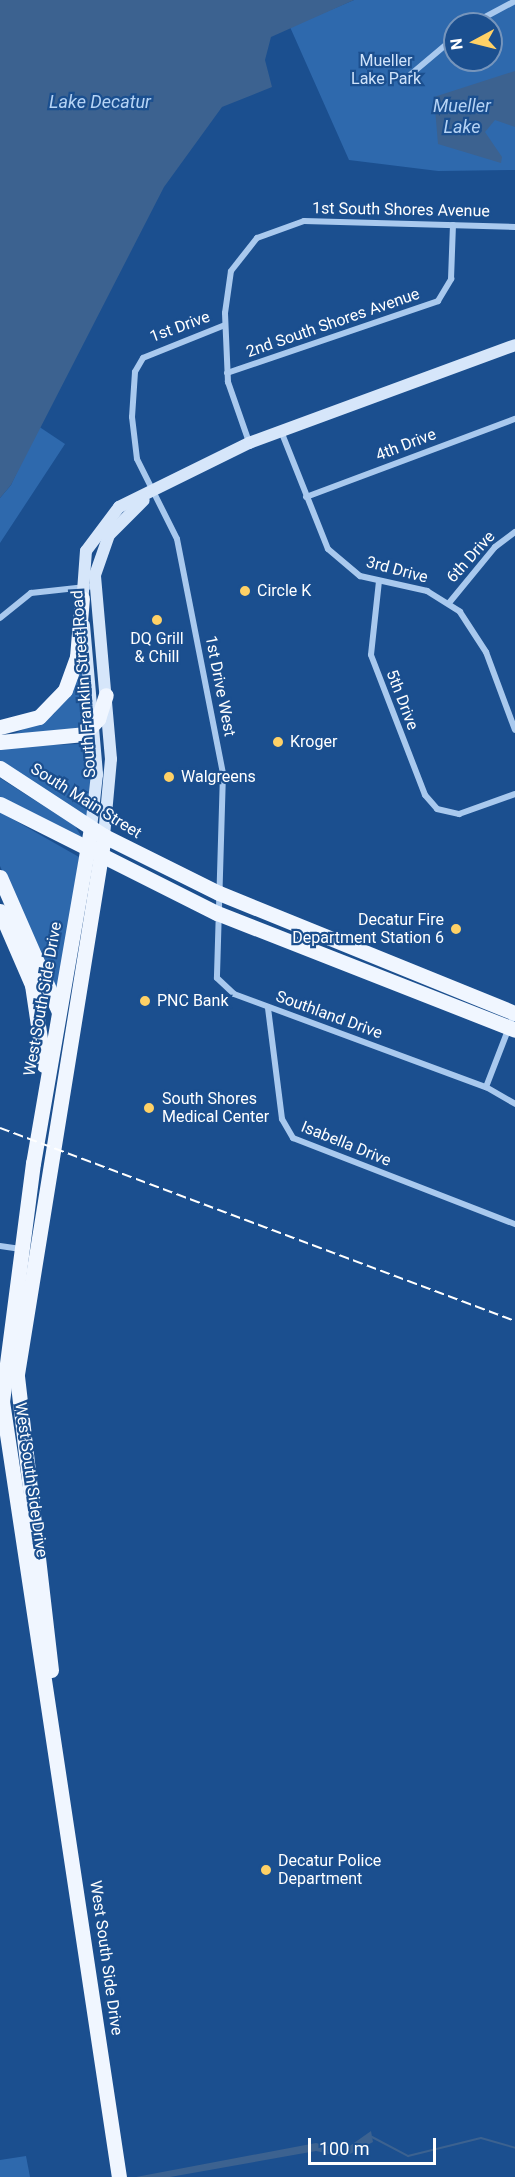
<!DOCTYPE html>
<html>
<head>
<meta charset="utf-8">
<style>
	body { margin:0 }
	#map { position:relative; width:515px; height:2177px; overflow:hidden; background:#1b4f8f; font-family:Roboto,sans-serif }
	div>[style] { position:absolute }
	.green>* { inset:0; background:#2e69ad }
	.water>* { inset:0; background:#3c6290 }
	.stream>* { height:2px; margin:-1px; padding:0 1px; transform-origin:1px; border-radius:1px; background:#3c6290 }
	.street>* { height:6px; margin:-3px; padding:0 3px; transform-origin:3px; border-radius:3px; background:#a9c9ee }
	.secondary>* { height:12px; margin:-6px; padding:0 6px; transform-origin:6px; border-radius:6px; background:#d6e6fa }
	.primary>* { height:15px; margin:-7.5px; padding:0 7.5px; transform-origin:7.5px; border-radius:7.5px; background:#f0f6ff }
	.rail>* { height:2px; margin-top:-1px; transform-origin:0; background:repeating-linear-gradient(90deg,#fff 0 10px,transparent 0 14.5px) }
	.dots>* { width:16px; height:16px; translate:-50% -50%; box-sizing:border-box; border:3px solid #1b4f8f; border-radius:50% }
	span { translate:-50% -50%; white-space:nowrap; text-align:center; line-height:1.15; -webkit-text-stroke:4.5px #1b4f8f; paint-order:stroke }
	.park-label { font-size:16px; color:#cfe3fa }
	.street-label { font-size:16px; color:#fff }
	.poi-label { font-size:16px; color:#fff }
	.left { translate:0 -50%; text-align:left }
	.right { translate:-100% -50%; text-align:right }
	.water-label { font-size:18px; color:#b5d3f5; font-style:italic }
	.north { position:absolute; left:443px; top:12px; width:60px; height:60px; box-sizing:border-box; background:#1b4f8f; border:2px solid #7695bc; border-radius:50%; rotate:263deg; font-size:16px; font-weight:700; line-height:24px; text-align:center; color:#fff }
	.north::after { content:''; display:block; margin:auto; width:21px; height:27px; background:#ffd166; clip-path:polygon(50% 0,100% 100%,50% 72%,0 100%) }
	.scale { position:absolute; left:308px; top:2138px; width:128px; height:27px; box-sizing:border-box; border:3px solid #fff; border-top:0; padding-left:8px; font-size:18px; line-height:21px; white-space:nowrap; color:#fff; -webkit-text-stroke:4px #1b4f8f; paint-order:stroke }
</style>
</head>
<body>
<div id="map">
	<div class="green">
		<i style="clip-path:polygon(evenodd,354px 0,515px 0,515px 170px,438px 171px,349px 160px,290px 27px,354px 0,455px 24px,491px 24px,491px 60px,455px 60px,455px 24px)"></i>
		<i style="clip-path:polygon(38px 426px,65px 444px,0 543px,0 498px,11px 485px)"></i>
		<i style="clip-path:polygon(82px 668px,90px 719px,83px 728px,14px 734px,54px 714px)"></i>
		<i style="clip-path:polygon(92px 738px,90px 818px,0 765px,0 747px,79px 744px)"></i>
		<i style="clip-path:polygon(0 778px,75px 826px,83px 839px,0 800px)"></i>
		<i style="clip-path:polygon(0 812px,79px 857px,58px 999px,0 866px)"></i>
		<i style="clip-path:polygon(26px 2156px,30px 2177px,0 2177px,0 2160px)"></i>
	</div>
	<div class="water">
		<i style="clip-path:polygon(0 0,354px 0,271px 37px,265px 60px,272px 87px,222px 107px,164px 187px,11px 485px,0 498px)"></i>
		<i style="clip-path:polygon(515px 71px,515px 127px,495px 120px,485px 132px,502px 157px,501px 163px,438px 144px,434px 97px)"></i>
		<i style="clip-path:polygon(371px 2131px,373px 2142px,344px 2157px,316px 2151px,170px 2177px,136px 2177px,316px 2143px,344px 2150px)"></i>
	</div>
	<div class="stream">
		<i style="left:372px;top:2137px;width:41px;rotate:27.8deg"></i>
		<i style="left:408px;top:2156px;width:75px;rotate:-13.9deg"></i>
		<i style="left:481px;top:2138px;width:35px;rotate:16deg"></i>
	</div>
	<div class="street">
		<i style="left:472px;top:24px;width:49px;rotate:-28.1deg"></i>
		<i style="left:410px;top:75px;width:59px;rotate:-40.2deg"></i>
		<i style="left:225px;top:325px;width:88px;rotate:158.1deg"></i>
		<i style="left:143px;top:358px;width:16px;rotate:120deg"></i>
		<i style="left:135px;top:372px;width:45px;rotate:93.8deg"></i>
		<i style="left:132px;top:417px;width:42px;rotate:83.2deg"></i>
		<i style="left:137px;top:459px;width:89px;rotate:63.4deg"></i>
		<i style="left:177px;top:539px;width:238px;rotate:78.9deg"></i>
		<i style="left:223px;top:773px;width:205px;rotate:91.7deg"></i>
		<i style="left:217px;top:978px;width:23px;rotate:43deg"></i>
		<i style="left:234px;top:994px;width:269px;rotate:20.3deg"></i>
		<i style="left:486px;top:1087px;width:34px;rotate:30deg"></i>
		<i style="left:227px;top:373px;width:223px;rotate:-18.8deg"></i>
		<i style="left:438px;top:301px;width:26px;rotate:-59deg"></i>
		<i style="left:451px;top:279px;width:54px;rotate:-87.9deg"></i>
		<i style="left:281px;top:431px;width:127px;rotate:68.3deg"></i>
		<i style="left:328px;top:549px;width:42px;rotate:40.2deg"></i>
		<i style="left:360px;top:576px;width:69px;rotate:12.6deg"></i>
		<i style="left:427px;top:591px;width:39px;rotate:32deg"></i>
		<i style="left:460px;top:612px;width:48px;rotate:57deg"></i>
		<i style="left:486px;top:652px;width:83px;rotate:69.6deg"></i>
		<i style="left:249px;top:442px;width:64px;rotate:-109.3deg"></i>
		<i style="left:228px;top:382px;width:69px;rotate:-92.5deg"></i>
		<i style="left:225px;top:313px;width:42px;rotate:-81.9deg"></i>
		<i style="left:231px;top:271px;width:42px;rotate:-51.8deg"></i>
		<i style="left:257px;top:238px;width:50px;rotate:-19.9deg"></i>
		<i style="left:304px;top:221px;width:211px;rotate:1.6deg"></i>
		<i style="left:306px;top:497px;width:223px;rotate:-20.5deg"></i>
		<i style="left:379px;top:581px;width:74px;rotate:96.2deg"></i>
		<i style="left:371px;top:655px;width:150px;rotate:68.9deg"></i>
		<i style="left:425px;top:795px;width:18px;rotate:49deg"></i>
		<i style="left:437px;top:809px;width:23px;rotate:13deg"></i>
		<i style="left:459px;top:814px;width:59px;rotate:-19.7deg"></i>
		<i style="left:449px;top:603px;width:72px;rotate:-50.6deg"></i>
		<i style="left:495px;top:547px;width:25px;rotate:-37deg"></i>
		<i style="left:0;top:618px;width:40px;rotate:-39deg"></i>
		<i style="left:31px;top:593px;width:64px;rotate:-6.2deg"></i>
		<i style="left:268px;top:1008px;width:112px;rotate:82.8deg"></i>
		<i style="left:282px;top:1119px;width:22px;rotate:60deg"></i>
		<i style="left:293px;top:1138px;width:238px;rotate:21.2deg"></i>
		<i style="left:486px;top:1087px;width:80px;rotate:-68.9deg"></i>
		<i style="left:0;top:1246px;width:21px;rotate:8deg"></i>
	</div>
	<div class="secondary">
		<i style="left:82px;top:605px;width:54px;rotate:-85.8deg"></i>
		<i style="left:86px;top:551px;width:55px;rotate:-53.1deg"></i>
		<i style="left:119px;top:507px;width:145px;rotate:-26.2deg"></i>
		<i style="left:249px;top:443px;width:283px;rotate:-20.2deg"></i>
		<i style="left:84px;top:625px;width:150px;rotate:85deg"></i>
		<i style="left:97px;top:774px;width:54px;rotate:96.3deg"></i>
		<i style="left:104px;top:836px;width:77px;rotate:-84.8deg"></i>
		<i style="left:111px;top:759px;width:185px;rotate:-95deg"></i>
		<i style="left:95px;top:575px;width:42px;rotate:-70.7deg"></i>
		<i style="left:109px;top:535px;width:49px;rotate:-45deg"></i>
	</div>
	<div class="primary">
		<i style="left:0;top:727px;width:40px;rotate:-14.4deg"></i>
		<i style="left:39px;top:717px;width:37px;rotate:-46deg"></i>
		<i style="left:65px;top:690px;width:35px;rotate:-70deg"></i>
		<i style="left:77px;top:657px;width:59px;rotate:-85.2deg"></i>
		<i style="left:0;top:742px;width:84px;rotate:-5.4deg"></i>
		<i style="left:84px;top:734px;width:21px;rotate:-47deg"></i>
		<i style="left:98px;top:719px;width:25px;rotate:-72deg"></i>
		<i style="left:0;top:768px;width:124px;rotate:33.2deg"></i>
		<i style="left:104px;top:836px;width:128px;rotate:26.4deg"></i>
		<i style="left:219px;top:893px;width:319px;rotate:22.1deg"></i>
		<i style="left:0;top:804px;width:243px;rotate:26.7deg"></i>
		<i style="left:217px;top:913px;width:320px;rotate:21.4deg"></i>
		<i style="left:91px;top:828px;width:340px;rotate:99.8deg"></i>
		<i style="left:33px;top:1163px;width:240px;rotate:97.4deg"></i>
		<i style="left:2px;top:1401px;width:785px;rotate:81.43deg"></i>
		<i style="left:0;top:877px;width:147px;rotate:66.4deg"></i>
		<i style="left:0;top:911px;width:81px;rotate:66.6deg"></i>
		<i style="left:32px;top:985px;width:81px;rotate:81.5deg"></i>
		<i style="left:51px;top:1670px;width:298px;rotate:-96.6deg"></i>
		<i style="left:17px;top:1374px;width:545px;rotate:-80.81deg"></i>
	</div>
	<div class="rail">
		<i style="left:0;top:1128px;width:550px;rotate:20.54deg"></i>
	</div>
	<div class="dots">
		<i style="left:245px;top:591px;background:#ffd166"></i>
		<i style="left:157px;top:620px;background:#ffd166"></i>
		<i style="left:278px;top:742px;background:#ffd166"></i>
		<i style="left:169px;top:777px;background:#ffd166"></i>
		<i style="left:456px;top:929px;background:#ffd166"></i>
		<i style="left:145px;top:1001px;background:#ffd166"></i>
		<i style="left:149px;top:1108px;background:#ffd166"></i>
		<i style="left:266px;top:1870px;background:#ffd166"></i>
	</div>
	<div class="park-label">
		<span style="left:386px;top:70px">Mueller<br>Lake Park</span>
	</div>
	<div class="street-label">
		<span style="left:401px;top:210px;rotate:1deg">1st South Shores Avenue</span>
		<span style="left:333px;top:323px;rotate:-19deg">2nd South Shores Avenue</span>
		<span style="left:180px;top:327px;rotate:-20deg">1st Drive</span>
		<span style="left:406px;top:445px;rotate:-21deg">4th Drive</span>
		<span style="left:471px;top:557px;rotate:-48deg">6th Drive</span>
		<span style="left:397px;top:570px;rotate:15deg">3rd Drive</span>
		<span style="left:84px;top:684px;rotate:-94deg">South Franklin Street Road</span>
		<span style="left:220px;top:686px;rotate:79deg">1st Drive West</span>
		<span style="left:402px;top:700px;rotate:69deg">5th Drive</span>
		<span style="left:86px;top:801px;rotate:32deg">South Main Street</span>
		<span style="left:43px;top:999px;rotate:-80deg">West South Side Drive</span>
		<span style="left:329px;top:1015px;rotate:20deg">Southland Drive</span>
		<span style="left:346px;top:1144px;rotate:22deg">Isabella Drive</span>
		<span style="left:31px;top:1480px;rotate:82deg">West South Side Drive</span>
		<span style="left:106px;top:1958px;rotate:82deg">West South Side Drive</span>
	</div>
	<div class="poi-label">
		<span class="left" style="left:257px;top:591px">Circle K</span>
		<span style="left:157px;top:648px">DQ Grill<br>&amp; Chill</span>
		<span class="left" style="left:290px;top:742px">Kroger</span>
		<span class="left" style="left:181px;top:777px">Walgreens</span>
		<span class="right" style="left:444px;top:929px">Decatur Fire<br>Department Station 6</span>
		<span class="left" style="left:157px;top:1001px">PNC Bank</span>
		<span class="left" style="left:162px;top:1108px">South Shores<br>Medical Center</span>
		<span class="left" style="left:278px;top:1870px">Decatur Police<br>Department</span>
	</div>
	<div class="water-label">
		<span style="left:100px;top:102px">Lake Decatur</span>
		<span style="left:462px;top:117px">Mueller<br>Lake</span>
	</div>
	<div class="north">N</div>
	<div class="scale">100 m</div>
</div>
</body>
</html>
